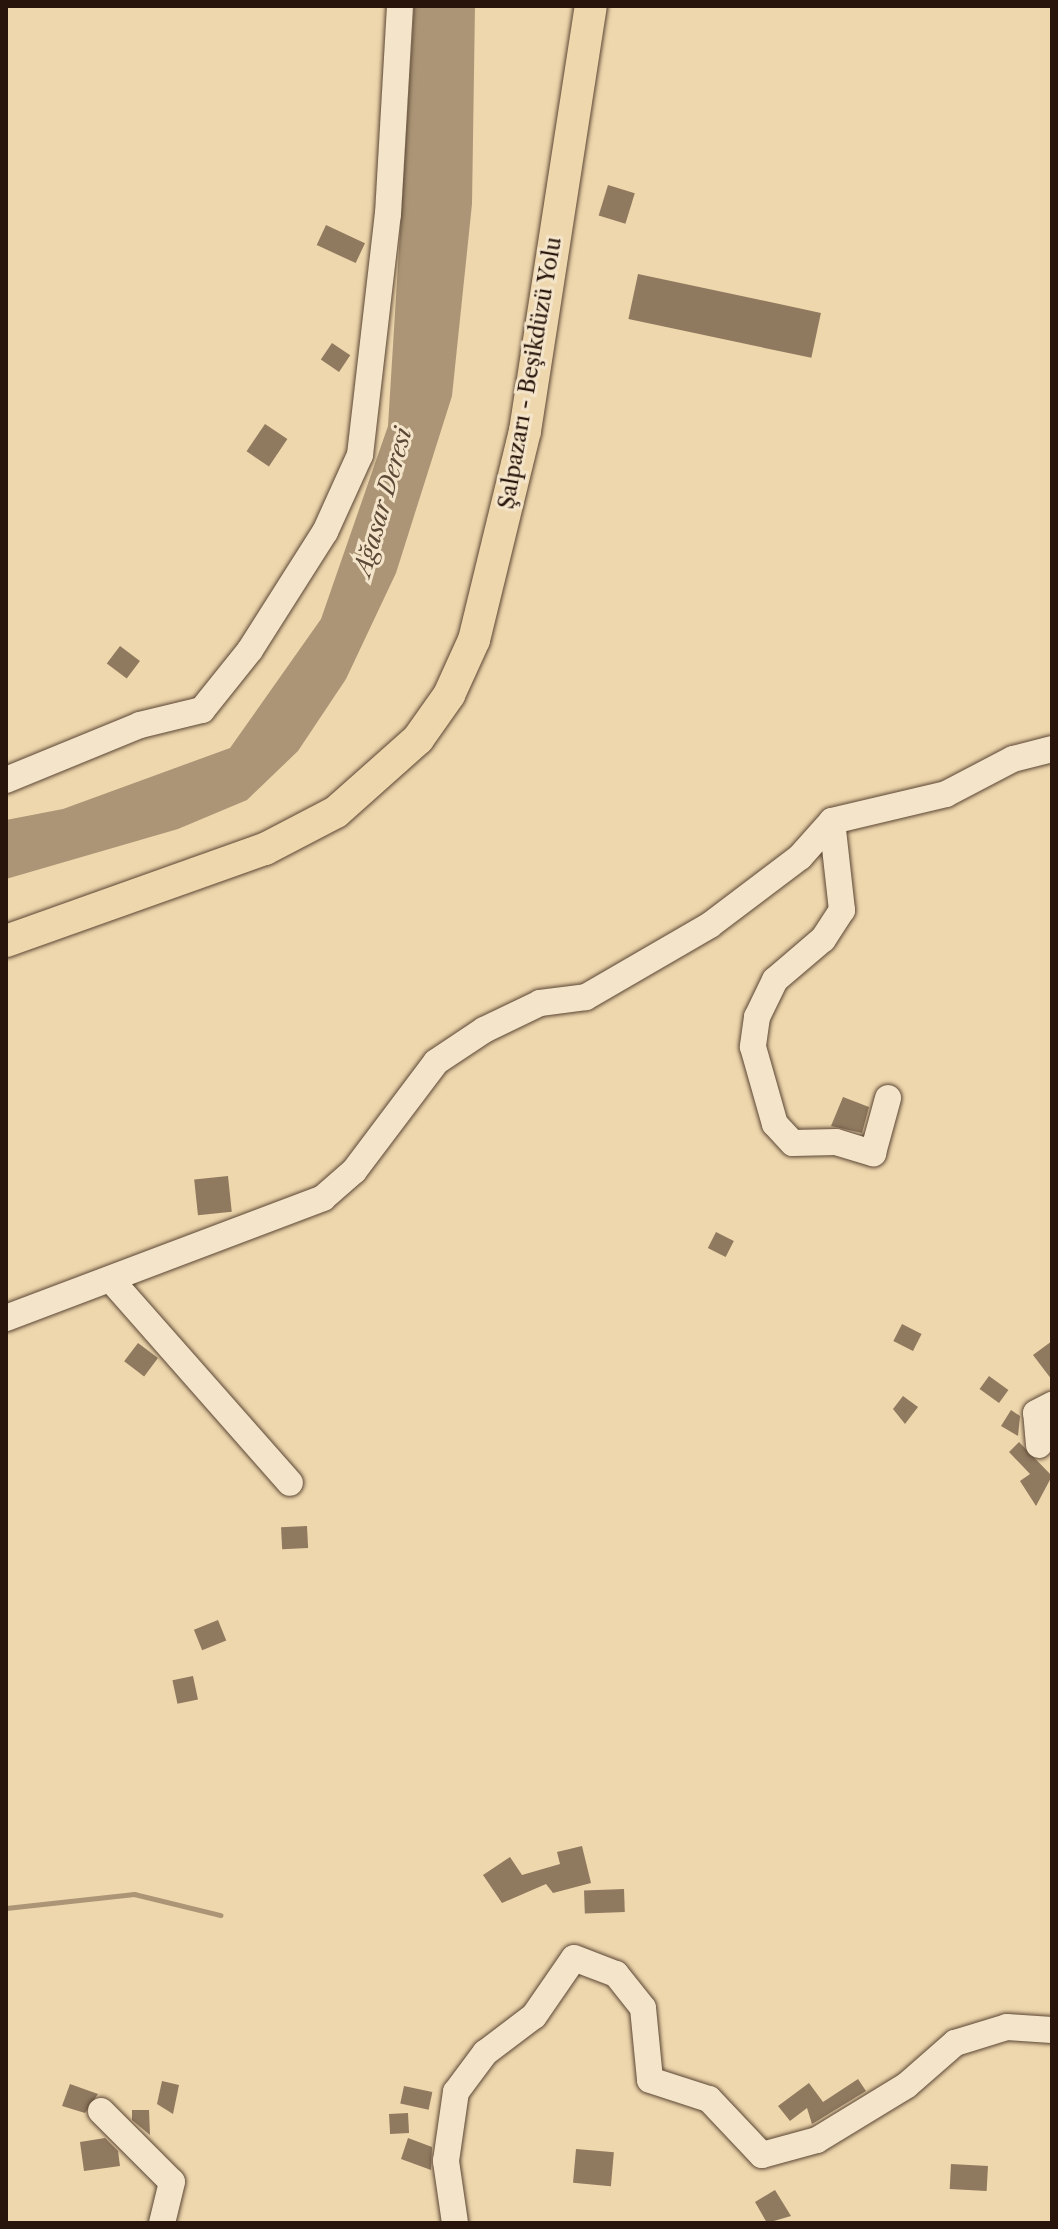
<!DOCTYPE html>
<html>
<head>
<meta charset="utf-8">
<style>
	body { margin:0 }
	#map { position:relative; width:1058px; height:2229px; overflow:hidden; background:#eed7ad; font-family:"Libre Caslon Text",serif }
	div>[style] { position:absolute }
	.water>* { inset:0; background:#ab9576 }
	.stream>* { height:5px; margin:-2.5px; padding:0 2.5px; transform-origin:2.5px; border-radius:2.5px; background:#ab9576 }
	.building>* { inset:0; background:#8f795f; transform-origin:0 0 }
	.roads { filter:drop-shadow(0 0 2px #5a4534) drop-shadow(0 0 2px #5a4534) }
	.minor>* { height:26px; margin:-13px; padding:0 13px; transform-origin:13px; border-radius:13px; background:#f4e5ca }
	.major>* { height:32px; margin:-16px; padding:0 16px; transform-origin:16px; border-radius:16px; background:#eed7ad }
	span { translate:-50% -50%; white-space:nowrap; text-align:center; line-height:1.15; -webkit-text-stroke:6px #f4e5ca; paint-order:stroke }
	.street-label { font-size:22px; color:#28140b }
	.water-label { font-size:24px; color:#5c4836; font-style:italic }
	.frame { position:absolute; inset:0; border:8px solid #28140b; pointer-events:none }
</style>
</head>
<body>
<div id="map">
	<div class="water">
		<i style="clip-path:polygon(414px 6px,475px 6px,472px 204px,452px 396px,396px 573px,346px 679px,298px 751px,247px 800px,178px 829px,6px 879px,6px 820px,63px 809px,230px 748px,321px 619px,388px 426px)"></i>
	</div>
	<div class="stream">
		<i style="left:6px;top:1908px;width:129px;rotate:-6.2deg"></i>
		<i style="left:134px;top:1894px;width:89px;rotate:13.7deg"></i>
	</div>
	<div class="building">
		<i style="left:608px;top:185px;width:28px;height:32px;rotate:17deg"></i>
		<i style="left:326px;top:225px;width:43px;height:22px;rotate:25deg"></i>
		<i style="left:638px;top:274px;width:187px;height:46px;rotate:12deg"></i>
		<i style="left:332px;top:343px;width:22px;height:20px;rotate:34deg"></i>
		<i style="left:265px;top:424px;width:27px;height:33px;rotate:34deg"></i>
		<i style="left:120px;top:646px;width:25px;height:22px;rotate:37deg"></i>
		<i style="clip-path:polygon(843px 1097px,869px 1107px,862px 1133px,831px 1126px)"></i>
		<i style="left:228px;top:1176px;width:36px;height:34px;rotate:84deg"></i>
		<i style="left:716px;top:1232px;width:20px;height:18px;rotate:27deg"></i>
		<i style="left:902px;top:1324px;width:22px;height:19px;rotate:27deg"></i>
		<i style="clip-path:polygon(1052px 1341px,1052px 1380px,1033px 1355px)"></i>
		<i style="left:138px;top:1343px;width:25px;height:23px;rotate:37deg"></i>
		<i style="left:989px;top:1376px;width:24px;height:16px;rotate:36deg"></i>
		<i style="clip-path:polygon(903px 1396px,918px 1407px,905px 1424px,893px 1409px)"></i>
		<i style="clip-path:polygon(1011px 1410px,1020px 1416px,1018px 1436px,1001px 1426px)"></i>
		<i style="clip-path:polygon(1019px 1442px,1052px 1476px,1036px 1506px,1020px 1481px,1030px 1474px,1009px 1452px)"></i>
		<i style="left:307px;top:1526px;width:22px;height:26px;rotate:87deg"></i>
		<i style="left:218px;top:1620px;width:22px;height:26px;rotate:68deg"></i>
		<i style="left:193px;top:1676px;width:24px;height:21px;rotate:78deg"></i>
		<i style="clip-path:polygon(582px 1846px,591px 1883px,553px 1893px,546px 1884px,502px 1903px,483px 1875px,510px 1857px,522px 1875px,560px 1864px,557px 1852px)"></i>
		<i style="left:624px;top:1889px;width:23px;height:40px;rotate:88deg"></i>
		<i style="clip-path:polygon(858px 2079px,866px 2091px,812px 2124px,807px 2108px,790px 2121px,778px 2106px,809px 2083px,823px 2102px)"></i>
		<i style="clip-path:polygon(162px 2081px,179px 2085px,173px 2114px,157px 2104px)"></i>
		<i style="clip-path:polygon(70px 2084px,98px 2094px,85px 2113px,62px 2106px)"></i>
		<i style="left:404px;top:2086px;width:29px;height:18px;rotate:12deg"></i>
		<i style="clip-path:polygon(132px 2110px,149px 2110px,150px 2135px,132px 2120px)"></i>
		<i style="left:408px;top:2113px;width:20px;height:19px;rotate:87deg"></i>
		<i style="clip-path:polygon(105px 2138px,118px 2151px,120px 2166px,84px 2171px,80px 2142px)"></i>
		<i style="clip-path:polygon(408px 2138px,432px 2147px,431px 2170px,401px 2159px)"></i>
		<i style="left:576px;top:2149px;width:38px;height:34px;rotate:5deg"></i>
		<i style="left:951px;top:2164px;width:37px;height:25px;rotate:3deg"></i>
		<i style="clip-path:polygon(775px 2190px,791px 2216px,767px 2223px,755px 2202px)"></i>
	</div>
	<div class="roads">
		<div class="minor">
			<i style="left:6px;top:780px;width:145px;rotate:-22.3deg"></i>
			<i style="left:140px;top:725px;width:64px;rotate:-13.6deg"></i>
			<i style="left:202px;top:710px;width:77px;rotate:-51.3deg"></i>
			<i style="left:250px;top:650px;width:140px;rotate:-57.6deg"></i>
			<i style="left:325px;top:532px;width:85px;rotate:-65.6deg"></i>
			<i style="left:360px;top:455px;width:243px;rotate:-83.4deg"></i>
			<i style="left:388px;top:214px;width:208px;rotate:-86.7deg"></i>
			<i style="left:832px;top:821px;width:90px;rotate:83.6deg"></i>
			<i style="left:842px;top:910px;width:35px;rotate:123deg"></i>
			<i style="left:823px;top:939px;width:63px;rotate:139.5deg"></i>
			<i style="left:775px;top:980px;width:41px;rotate:115.9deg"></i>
			<i style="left:757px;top:1017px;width:30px;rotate:98deg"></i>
			<i style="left:753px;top:1047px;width:80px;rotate:74.1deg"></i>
			<i style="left:775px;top:1124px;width:26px;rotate:47deg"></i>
			<i style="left:793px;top:1143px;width:43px;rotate:-1.3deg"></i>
			<i style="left:836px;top:1142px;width:39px;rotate:17deg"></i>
			<i style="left:873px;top:1153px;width:57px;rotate:-74.7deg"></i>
			<i style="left:112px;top:1281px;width:269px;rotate:48.6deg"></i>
			<i style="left:6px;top:1318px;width:339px;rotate:-20.7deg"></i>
			<i style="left:323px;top:1198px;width:41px;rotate:-41.1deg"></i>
			<i style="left:354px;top:1171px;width:136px;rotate:-53deg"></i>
			<i style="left:436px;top:1062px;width:58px;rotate:-33.7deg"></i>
			<i style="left:484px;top:1030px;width:62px;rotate:-25.7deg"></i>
			<i style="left:540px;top:1003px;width:46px;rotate:-7.4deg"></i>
			<i style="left:586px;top:997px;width:143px;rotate:-30.1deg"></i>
			<i style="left:710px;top:925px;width:113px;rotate:-37.1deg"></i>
			<i style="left:800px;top:857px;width:48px;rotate:-48.4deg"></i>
			<i style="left:832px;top:821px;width:117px;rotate:-13.3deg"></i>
			<i style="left:946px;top:794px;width:76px;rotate:-27.6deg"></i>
			<i style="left:1013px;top:759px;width:40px;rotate:-14.4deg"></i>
			<i style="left:1039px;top:1445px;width:32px;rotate:-95deg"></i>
			<i style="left:1036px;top:1413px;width:18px;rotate:-27deg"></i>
			<i style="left:101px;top:2111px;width:100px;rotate:45deg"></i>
			<i style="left:172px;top:2182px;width:42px;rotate:103.7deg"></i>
			<i style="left:455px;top:2223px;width:63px;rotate:-98.3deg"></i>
			<i style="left:446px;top:2161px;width:70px;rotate:-81.8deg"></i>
			<i style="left:456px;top:2092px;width:49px;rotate:-53.4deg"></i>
			<i style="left:485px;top:2053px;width:61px;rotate:-37.1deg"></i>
			<i style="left:534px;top:2016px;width:70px;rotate:-55.4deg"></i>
			<i style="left:574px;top:1958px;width:45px;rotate:20.9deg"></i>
			<i style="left:616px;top:1974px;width:43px;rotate:51.5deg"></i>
			<i style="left:643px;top:2008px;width:72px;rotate:84.4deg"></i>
			<i style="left:650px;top:2080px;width:62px;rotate:17.9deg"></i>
			<i style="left:709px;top:2099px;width:77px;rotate:46.6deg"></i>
			<i style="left:762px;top:2155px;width:57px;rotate:-15.3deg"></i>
			<i style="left:817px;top:2140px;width:105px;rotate:-31.4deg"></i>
			<i style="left:907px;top:2085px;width:64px;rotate:-41.2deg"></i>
			<i style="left:955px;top:2043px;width:54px;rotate:-17.1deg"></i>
			<i style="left:1007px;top:2027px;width:45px;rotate:3.8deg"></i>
		</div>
		<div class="major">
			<i style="left:6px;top:941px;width:275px;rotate:-19.6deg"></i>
			<i style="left:265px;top:849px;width:80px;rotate:-27.5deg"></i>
			<i style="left:336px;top:812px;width:110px;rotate:-41.7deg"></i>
			<i style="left:418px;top:739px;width:54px;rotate:-54.8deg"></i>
			<i style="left:449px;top:695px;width:60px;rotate:-65.6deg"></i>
			<i style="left:474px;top:640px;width:215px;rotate:-76.3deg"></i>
			<i style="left:525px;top:431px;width:430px;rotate:-81.2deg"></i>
		</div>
	</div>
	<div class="street-label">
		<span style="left:530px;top:373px;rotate:-80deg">Şalpazarı - Beşikdüzü Yolu</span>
	</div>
	<div class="water-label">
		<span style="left:383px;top:502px;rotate:-74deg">Ağasar Deresi</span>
	</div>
	<div class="frame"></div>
</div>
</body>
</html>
